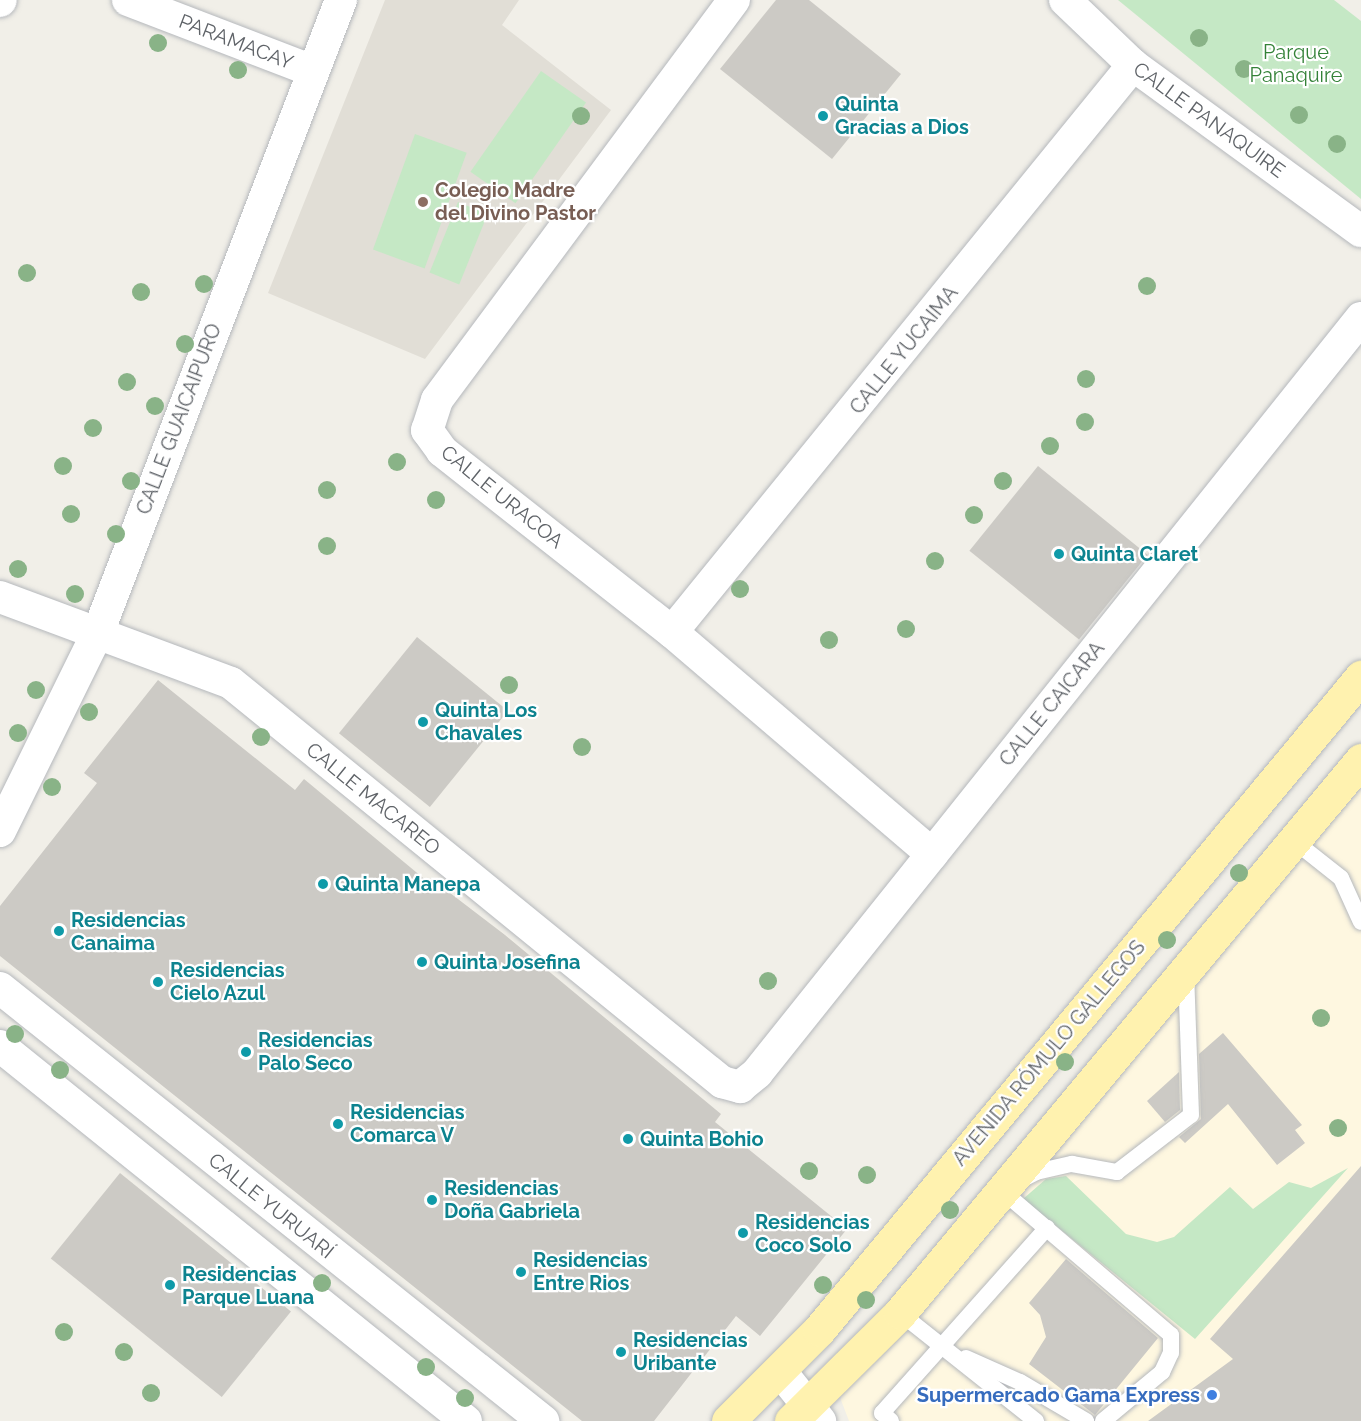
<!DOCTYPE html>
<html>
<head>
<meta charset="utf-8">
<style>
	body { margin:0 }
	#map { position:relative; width:1361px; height:1421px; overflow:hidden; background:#f1efe8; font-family:Raleway,sans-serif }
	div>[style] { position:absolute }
	.commercial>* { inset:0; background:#fef7e0 }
	.education>* { inset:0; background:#e1ded6 }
	.green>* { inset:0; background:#c5e8c5; transform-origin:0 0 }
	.building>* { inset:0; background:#cccac5; transform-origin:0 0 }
	.roads { filter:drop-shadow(0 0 2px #b5b8bc) drop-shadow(0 0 2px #b5b8bc) }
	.lane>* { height:16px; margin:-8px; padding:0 8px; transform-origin:8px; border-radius:8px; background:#fff }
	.street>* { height:32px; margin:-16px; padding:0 16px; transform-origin:16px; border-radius:16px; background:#fff }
	.primary>* { height:33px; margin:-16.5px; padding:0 16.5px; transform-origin:16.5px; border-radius:16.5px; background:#fff2af }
	.trees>* { width:18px; height:18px; margin:-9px; border-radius:50%; background:#89b387 }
	.dots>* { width:16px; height:16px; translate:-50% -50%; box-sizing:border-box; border:3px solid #fff; border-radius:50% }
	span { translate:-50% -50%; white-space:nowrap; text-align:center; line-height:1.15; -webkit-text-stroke:4.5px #fff; paint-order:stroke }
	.street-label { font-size:20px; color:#5f6368 }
	.park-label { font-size:20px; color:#348238 }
	.culture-label { font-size:20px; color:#0d838f; font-weight:700 }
	.left { translate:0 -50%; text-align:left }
	.education-label { font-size:20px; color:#785e54; font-weight:700 }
	.shop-label { font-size:20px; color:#366cbe; font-weight:700 }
	.right { translate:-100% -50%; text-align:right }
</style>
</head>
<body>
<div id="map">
	<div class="commercial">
		<i style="clip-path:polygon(1361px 771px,1361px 1421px,849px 1421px,841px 1400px,842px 1386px)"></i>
	</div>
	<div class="education">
		<i style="clip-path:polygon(385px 0,519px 0,502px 25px,611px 110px,425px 359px,268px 293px)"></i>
	</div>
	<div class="green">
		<i style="clip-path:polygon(1118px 0,1334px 0,1361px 21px,1361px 199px)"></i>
		<i style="left:541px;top:71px;width:55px;height:123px;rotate:35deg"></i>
		<i style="left:415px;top:134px;width:55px;height:123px;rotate:20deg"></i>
		<i style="left:458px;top:202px;width:32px;height:76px;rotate:22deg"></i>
		<i style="clip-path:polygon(1348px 1168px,1195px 1339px,1023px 1199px,1046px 1179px,1066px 1176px,1126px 1234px,1157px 1242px,1174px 1237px,1230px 1187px,1253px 1209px,1289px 1182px,1311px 1188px)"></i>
	</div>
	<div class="building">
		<i style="clip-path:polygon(776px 0,809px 0,901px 74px,832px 159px,720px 69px)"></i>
		<i style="left:1038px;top:466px;width:141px;height:109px;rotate:39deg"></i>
		<i style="left:417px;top:637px;width:117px;height:124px;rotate:39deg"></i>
		<i style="clip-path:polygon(158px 680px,295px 790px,304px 779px,434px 887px,437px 883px,505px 935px,721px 1114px,715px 1122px,847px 1229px,760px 1336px,736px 1316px,654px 1421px,582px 1421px,0 956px,0 906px,97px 783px,84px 773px)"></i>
		<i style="clip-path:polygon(1223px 1033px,1302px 1125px,1295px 1130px,1305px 1143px,1277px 1165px,1228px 1104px,1185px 1143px,1179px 1137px,1201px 1119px,1199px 1054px)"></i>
		<i style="clip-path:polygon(1179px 1072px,1180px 1110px,1165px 1122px,1147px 1101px)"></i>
		<i style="clip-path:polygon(1361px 1166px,1361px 1421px,1148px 1421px,1233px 1359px,1210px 1339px)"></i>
		<i style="left:120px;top:1173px;width:220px;height:110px;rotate:39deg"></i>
		<i style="clip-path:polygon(1066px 1259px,1158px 1338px,1095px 1415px,1029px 1364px,1046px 1337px,1040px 1315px,1029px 1303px)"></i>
	</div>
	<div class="roads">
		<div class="lane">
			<i style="left:1293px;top:840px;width:61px;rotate:38.4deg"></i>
			<i style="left:1341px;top:878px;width:48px;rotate:65.6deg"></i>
			<i style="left:900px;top:1313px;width:174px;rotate:38.5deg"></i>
			<i style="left:966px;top:1358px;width:59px;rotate:24deg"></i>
			<i style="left:1020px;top:1382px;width:77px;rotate:30.6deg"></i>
			<i style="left:891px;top:1421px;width:12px;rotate:-138deg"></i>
			<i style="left:882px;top:1413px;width:248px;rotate:-48.3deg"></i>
			<i style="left:1103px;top:1421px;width:77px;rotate:-39.7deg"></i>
			<i style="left:1162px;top:1372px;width:21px;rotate:-65deg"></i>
			<i style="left:1171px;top:1353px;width:18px;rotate:-90deg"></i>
			<i style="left:1171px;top:1335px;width:223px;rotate:-139.5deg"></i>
			<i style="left:1001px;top:1190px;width:39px;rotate:-27deg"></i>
			<i style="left:1036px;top:1172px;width:37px;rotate:-13deg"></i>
			<i style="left:1072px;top:1164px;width:46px;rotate:10.1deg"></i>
			<i style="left:1117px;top:1172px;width:93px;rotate:-37.6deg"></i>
			<i style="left:1191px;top:1115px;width:143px;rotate:-92deg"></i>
		</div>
		<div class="street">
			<i style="left:128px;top:0;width:195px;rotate:21deg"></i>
			<i style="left:734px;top:0;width:498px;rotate:126.6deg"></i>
			<i style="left:437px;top:400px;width:32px;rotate:108deg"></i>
			<i style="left:427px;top:430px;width:26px;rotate:54deg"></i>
			<i style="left:442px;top:451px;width:293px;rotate:38.2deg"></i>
			<i style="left:672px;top:632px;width:342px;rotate:40.5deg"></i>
			<i style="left:1065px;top:0;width:94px;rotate:43.7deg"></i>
			<i style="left:1133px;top:65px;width:282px;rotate:36.1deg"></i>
			<i style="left:0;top:1px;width:1px;rotate:-45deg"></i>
			<i style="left:0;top:597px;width:246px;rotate:20.4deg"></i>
			<i style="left:231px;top:683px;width:633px;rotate:39.1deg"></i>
			<i style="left:722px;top:1082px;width:19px;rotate:16deg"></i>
			<i style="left:740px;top:1087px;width:22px;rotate:-39deg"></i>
			<i style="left:757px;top:1073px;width:967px;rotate:-51.34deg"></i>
			<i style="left:672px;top:632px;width:731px;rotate:-50.89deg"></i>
			<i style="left:0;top:831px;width:224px;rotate:-63.8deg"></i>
			<i style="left:99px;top:630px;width:675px;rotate:-68.99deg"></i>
			<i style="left:0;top:988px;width:695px;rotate:38.57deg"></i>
			<i style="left:0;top:1046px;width:598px;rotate:38.82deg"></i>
			<i style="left:781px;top:1372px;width:63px;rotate:51.5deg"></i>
		</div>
		<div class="primary">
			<i style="left:728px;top:1421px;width:129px;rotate:-45deg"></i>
			<i style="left:819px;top:1330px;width:849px;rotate:-50.31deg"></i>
			<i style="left:791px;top:1421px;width:153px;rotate:-44.7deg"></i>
			<i style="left:900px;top:1313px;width:720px;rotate:-50.18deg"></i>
		</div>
	</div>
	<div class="trees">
		<i style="left:1199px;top:38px"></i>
		<i style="left:158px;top:43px"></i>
		<i style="left:1244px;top:69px"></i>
		<i style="left:238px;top:70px"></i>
		<i style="left:1299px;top:115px"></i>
		<i style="left:581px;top:116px"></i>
		<i style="left:1337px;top:144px"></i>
		<i style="left:27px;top:273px"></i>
		<i style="left:204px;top:284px"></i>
		<i style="left:1147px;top:286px"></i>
		<i style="left:141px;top:292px"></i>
		<i style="left:185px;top:344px"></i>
		<i style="left:1086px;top:379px"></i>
		<i style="left:127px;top:382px"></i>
		<i style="left:155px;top:406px"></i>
		<i style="left:1085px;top:422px"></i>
		<i style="left:93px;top:428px"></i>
		<i style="left:1050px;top:446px"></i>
		<i style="left:397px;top:462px"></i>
		<i style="left:63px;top:466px"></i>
		<i style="left:131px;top:481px"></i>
		<i style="left:1003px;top:481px"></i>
		<i style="left:327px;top:490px"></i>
		<i style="left:436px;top:500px"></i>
		<i style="left:71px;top:514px"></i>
		<i style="left:974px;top:515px"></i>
		<i style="left:116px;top:534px"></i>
		<i style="left:327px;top:546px"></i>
		<i style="left:935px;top:561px"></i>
		<i style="left:18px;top:569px"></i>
		<i style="left:740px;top:589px"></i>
		<i style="left:75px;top:594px"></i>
		<i style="left:906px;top:629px"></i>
		<i style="left:829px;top:640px"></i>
		<i style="left:509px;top:685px"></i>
		<i style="left:36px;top:690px"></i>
		<i style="left:89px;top:712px"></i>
		<i style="left:18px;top:733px"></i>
		<i style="left:261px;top:737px"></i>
		<i style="left:582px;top:747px"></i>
		<i style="left:52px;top:787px"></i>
		<i style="left:1239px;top:873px"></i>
		<i style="left:1167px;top:940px"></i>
		<i style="left:768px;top:981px"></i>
		<i style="left:1321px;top:1018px"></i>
		<i style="left:15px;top:1034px"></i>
		<i style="left:1065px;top:1062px"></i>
		<i style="left:60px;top:1070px"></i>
		<i style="left:1338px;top:1128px"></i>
		<i style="left:809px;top:1171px"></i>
		<i style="left:867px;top:1175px"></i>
		<i style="left:950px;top:1210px"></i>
		<i style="left:322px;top:1283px"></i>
		<i style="left:823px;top:1285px"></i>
		<i style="left:866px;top:1300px"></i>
		<i style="left:64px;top:1332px"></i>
		<i style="left:124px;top:1352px"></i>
		<i style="left:426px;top:1367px"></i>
		<i style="left:151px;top:1393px"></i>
		<i style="left:465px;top:1398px"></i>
	</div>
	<div class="dots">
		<i style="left:823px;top:116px;background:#0f9aa8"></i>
		<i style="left:423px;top:202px;background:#8d6e63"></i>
		<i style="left:1059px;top:554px;background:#0f9aa8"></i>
		<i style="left:423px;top:722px;background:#0f9aa8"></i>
		<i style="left:323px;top:884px;background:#0f9aa8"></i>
		<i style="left:59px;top:931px;background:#0f9aa8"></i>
		<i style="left:422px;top:962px;background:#0f9aa8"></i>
		<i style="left:158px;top:982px;background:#0f9aa8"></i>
		<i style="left:246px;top:1052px;background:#0f9aa8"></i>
		<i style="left:338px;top:1124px;background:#0f9aa8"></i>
		<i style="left:628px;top:1139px;background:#0f9aa8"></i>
		<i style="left:432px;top:1200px;background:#0f9aa8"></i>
		<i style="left:743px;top:1233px;background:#0f9aa8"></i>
		<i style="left:521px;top:1272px;background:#0f9aa8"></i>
		<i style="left:170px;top:1285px;background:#0f9aa8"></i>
		<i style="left:621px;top:1352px;background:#0f9aa8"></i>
		<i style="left:1212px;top:1395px;background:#3f7fe0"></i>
	</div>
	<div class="street-label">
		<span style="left:236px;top:42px;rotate:21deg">PARAMACAY</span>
		<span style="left:1209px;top:120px;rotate:36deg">CALLE PANAQUIRE</span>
		<span style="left:904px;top:350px;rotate:-51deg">CALLE YUCAIMA</span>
		<span style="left:179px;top:419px;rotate:-69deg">CALLE GUAICAIPURO</span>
		<span style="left:502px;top:497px;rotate:39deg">CALLE URACOA</span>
		<span style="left:1052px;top:704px;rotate:-51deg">CALLE CAICARA</span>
		<span style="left:373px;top:799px;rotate:39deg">CALLE MACAREO</span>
		<span style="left:1049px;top:1053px;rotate:-50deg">AVENIDA RÓMULO GALLEGOS</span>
		<span style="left:271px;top:1206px;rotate:39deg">CALLE YURUARÍ</span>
	</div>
	<div class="park-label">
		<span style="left:1296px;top:64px">Parque<br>Panaquire</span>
	</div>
	<div class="culture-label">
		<span class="left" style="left:835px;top:116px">Quinta<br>Gracias a Dios</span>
		<span class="left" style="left:1071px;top:554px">Quinta Claret</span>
		<span class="left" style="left:435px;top:722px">Quinta Los<br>Chavales</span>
		<span class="left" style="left:335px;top:884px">Quinta Manepa</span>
		<span class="left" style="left:71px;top:932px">Residencias<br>Canaima</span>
		<span class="left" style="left:434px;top:962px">Quinta Josefina</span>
		<span class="left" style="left:170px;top:982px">Residencias<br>Cielo Azul</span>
		<span class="left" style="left:258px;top:1052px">Residencias<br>Palo Seco</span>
		<span class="left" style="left:350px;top:1124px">Residencias<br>Comarca V</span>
		<span class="left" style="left:640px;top:1139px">Quinta Bohio</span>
		<span class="left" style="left:444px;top:1200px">Residencias<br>Doña Gabriela</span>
		<span class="left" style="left:755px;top:1234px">Residencias<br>Coco Solo</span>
		<span class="left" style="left:533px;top:1272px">Residencias<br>Entre Rios</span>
		<span class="left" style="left:182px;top:1286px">Residencias<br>Parque Luana</span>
		<span class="left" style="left:633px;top:1352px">Residencias<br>Uribante</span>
	</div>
	<div class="education-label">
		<span class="left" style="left:435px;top:202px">Colegio Madre<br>del Divino Pastor</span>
	</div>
	<div class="shop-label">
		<span class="right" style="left:1200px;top:1395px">Supermercado Gama Express</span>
	</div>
</div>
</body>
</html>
